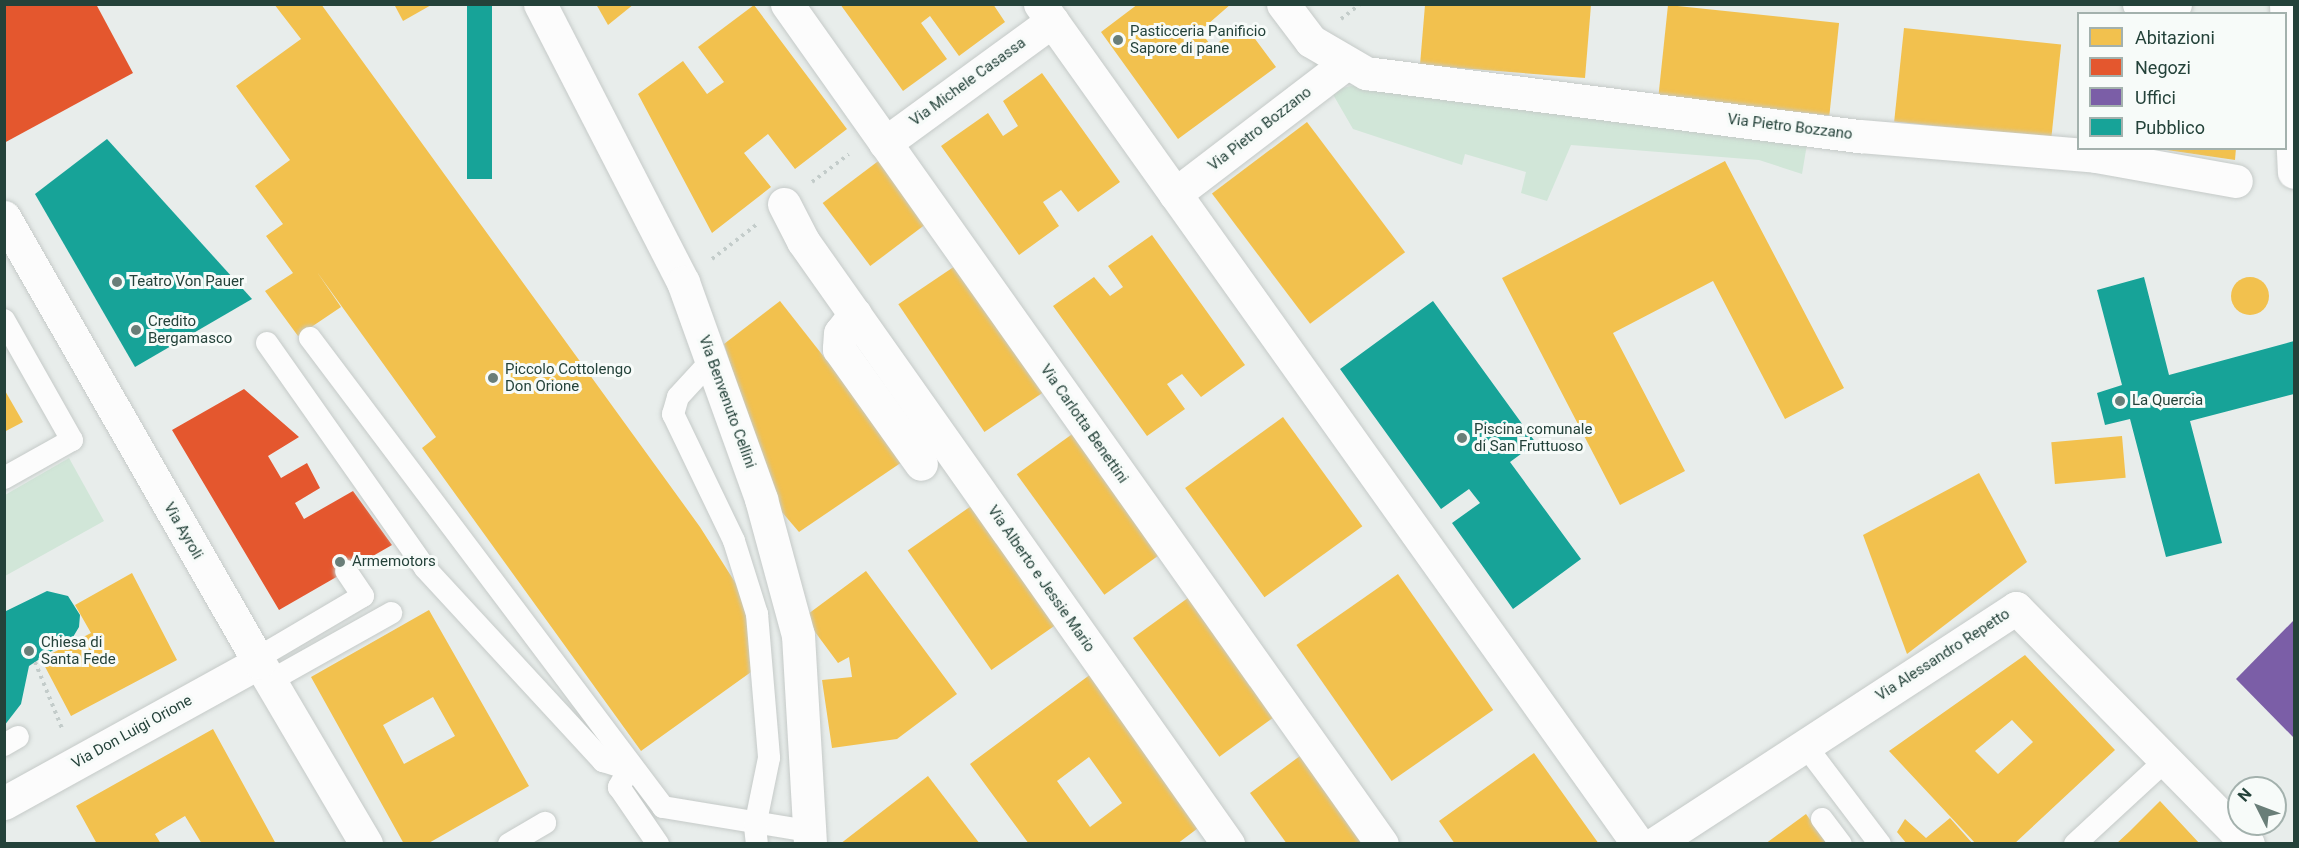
<!DOCTYPE html>
<html>
<head>
<meta charset="utf-8">
<style>
	body { margin:0 }
	#map { position:relative; width:2299px; height:848px; overflow:hidden; background:#e8edeb; font-family:Roboto,sans-serif }
	div>[style] { position:absolute }
	.green>* { inset:0; background:#d1e6d8 }
	.homes>* { inset:0; background:#f2c14e; transform-origin:0 0 }
	.round { border-radius:50% }
	.shops>* { inset:0; background:#e4572e }
	.offices>* { inset:0; background:#7b5ea7 }
	.public>* { inset:0; background:#17a398; transform-origin:0 0 }
	.path>* { height:4px; margin-top:-2px; transform-origin:0; background:repeating-linear-gradient(90deg,#c3ccca 0 3px,transparent 0 7.5px) }
	.roads { filter:drop-shadow(0 0 2px #c5cac8) drop-shadow(0 0 2px #c5cac8) }
	.service>* { height:22px; margin:-11px; padding:0 11px; transform-origin:11px; border-radius:11px; background:#fcfcfc }
	.pedestrian>* { height:33px; margin:-16.5px; padding:0 16.5px; transform-origin:16.5px; border-radius:16.5px; background:#fcfcfc }
	.minor>* { height:33px; margin:-16.5px; padding:0 16.5px; transform-origin:16.5px; border-radius:16.5px; background:#fcfcfc }
	.tertiary>* { height:33px; margin:-16.5px; padding:0 16.5px; transform-origin:16.5px; border-radius:16.5px; background:#fcfcfc }
	.dots>* { width:16px; height:16px; translate:-50% -50%; box-sizing:border-box; border:3px solid #f7fbf9; border-radius:50% }
	span { translate:-50% -50%; white-space:nowrap; text-align:center; line-height:1.15; -webkit-text-stroke:6px #f7fbf9; paint-order:stroke }
	.poi-label { font-size:15px; color:#24423a }
	.left { translate:0 -50%; text-align:left }
	.street-label { font-size:15px; color:#24423a }
	.frame { position:absolute; inset:0; border:6px solid #24423a; pointer-events:none }
	.legend { position:absolute; left:2077px; top:12px; width:210px; height:138px; box-sizing:border-box; background:#f7fbf9; border:2px solid #a3b1ad; margin:0; padding:8px 10px; list-style:none; font-size:18px; color:#24423a }
	.legend li { display:flex; align-items:center; gap:12px; height:30px }
	.legend b { width:30px; border:2px solid #a3b1ad }
	.north { position:absolute; left:2227px; top:776px; width:60px; height:60px; box-sizing:border-box; background:#f7fbf9; border:2px solid #a3b1ad; border-radius:50%; rotate:312deg; font-size:16px; font-weight:700; line-height:24px; text-align:center; color:#24423a }
	.north::after { content:''; display:block; margin:auto; width:21px; height:27px; background:#697e78; clip-path:polygon(50% 0,100% 100%,50% 72%,0 100%) }
</style>
</head>
<body>
<div id="map">
	<div class="green">
		<i style="clip-path:polygon(1355px 85px,1808px 138px,1802px 174px,1759px 160px,1571px 145px,1547px 201px,1521px 193px,1526px 172px,1465px 154px,1462px 165px,1353px 129px,1331px 91px)"></i>
		<i style="clip-path:polygon(69px 458px,104px 521px,5px 576px,5px 495px)"></i>
	</div>
	<div class="homes">
		<i style="clip-path:polygon(274px 4px,321px 4px,700px 527px,740px 590px,758px 667px,641px 751px,422px 448px,436px 437px,317px 272px,341px 307px,298px 336px,265px 291px,293px 273px,266px 236px,283px 224px,255px 186px,290px 160px,236px 86px,301px 39px)"></i>
		<i style="clip-path:polygon(394px 4px,433px 4px,403px 21px)"></i>
		<i style="clip-path:polygon(596px 4px,634px 4px,608px 25px)"></i>
		<i style="clip-path:polygon(840px 4px,993px 4px,1005px 22px,959px 56px,930px 16px,921px 23px,947px 59px,903px 91px)"></i>
		<i style="clip-path:polygon(1138px 4px,1231px 4px,1200px 31px,1212px 47px,1244px 24px,1276px 67px,1178px 139px,1101px 32px)"></i>
		<i style="clip-path:polygon(754px 5px,847px 129px,795px 169px,768px 134px,744px 153px,771px 187px,712px 233px,638px 94px,683px 61px,707px 94px,724px 82px,698px 47px)"></i>
		<i style="clip-path:polygon(1425px 5px,1591px 5px,1585px 78px,1420px 65px)"></i>
		<i style="left:1668px;top:5px;width:172px;height:93px;rotate:6deg"></i>
		<i style="left:1904px;top:28px;width:158px;height:94px;rotate:6deg"></i>
		<i style="clip-path:polygon(1042px 73px,1120px 182px,1078px 212px,1061px 190px,1043px 202px,1059px 226px,1019px 255px,941px 146px,988px 113px,1003px 136px,1018px 126px,1003px 101px)"></i>
		<i style="left:1307px;top:122px;width:163px;height:119px;rotate:53deg"></i>
		<i style="clip-path:polygon(2153px 148px,2236px 148px,2235px 160px)"></i>
		<i style="left:881px;top:159px;width:79px;height:73px;rotate:53deg"></i>
		<i style="clip-path:polygon(1725px 161px,1844px 388px,1785px 419px,1713px 281px,1613px 333px,1685px 471px,1620px 505px,1502px 278px)"></i>
		<i style="clip-path:polygon(1152px 235px,1245px 365px,1201px 397px,1182px 374px,1167px 384px,1185px 409px,1147px 436px,1053px 306px,1094px 277px,1110px 296px,1123px 287px,1108px 266px)"></i>
		<i style="left:958px;top:264px;width:154px;height:72px;rotate:56deg"></i>
		<i class="round" style="left:2231px;top:277px;width:38px;height:38px"></i>
		<i style="clip-path:polygon(780px 301px,905px 460px,799px 532px,775px 504px,724px 344px)"></i>
		<i style="clip-path:polygon(4px 389px,23px 422px,4px 432px)"></i>
		<i style="left:1283px;top:417px;width:135px;height:121px;rotate:54deg"></i>
		<i style="left:1075px;top:432px;width:149px;height:72px;rotate:54deg"></i>
		<i style="left:2122px;top:436px;width:42px;height:71px;rotate:85deg"></i>
		<i style="clip-path:polygon(1979px 473px,2027px 562px,1907px 654px,1863px 535px)"></i>
		<i style="left:974px;top:504px;width:146px;height:81px;rotate:55deg"></i>
		<i style="clip-path:polygon(866px 571px,957px 694px,897px 739px,832px 748px,822px 680px,852px 677px,849px 657px,838px 663px,804px 617px)"></i>
		<i style="clip-path:polygon(132px 573px,177px 660px,71px 716px,41px 659px,91px 633px,75px 605px)"></i>
		<i style="left:1398px;top:574px;width:166px;height:124px;rotate:55deg"></i>
		<i style="left:1192px;top:595px;width:147px;height:73px;rotate:54deg"></i>
		<i style="clip-path:polygon(evenodd,429px 610px,529px 786px,427px 844px,404px 844px,311px 677px,429px 610px,433px 697px,455px 736px,404px 764px,383px 725px,433px 697px)"></i>
		<i style="clip-path:polygon(evenodd,2025px 655px,2115px 750px,2014px 844px,1976px 844px,1889px 751px,2025px 655px,2012px 720px,2033px 742px,1998px 774px,1975px 751px,2012px 720px)"></i>
		<i style="clip-path:polygon(evenodd,1095px 671px,1206px 822px,1177px 844px,1029px 844px,970px 764px,1095px 671px,1089px 757px,1122px 803px,1090px 827px,1057px 781px,1089px 757px)"></i>
		<i style="clip-path:polygon(213px 729px,276px 844px,202px 844px,185px 816px,155px 834px,161px 844px,97px 844px,76px 806px)"></i>
		<i style="clip-path:polygon(1304px 753px,1369px 844px,1287px 844px,1250px 793px)"></i>
		<i style="clip-path:polygon(1534px 753px,1599px 844px,1455px 844px,1439px 821px)"></i>
		<i style="clip-path:polygon(928px 776px,980px 844px,840px 844px)"></i>
		<i style="clip-path:polygon(2160px 801px,2200px 844px,2116px 844px,2130px 831px)"></i>
		<i style="clip-path:polygon(1806px 814px,1827px 844px,1765px 844px)"></i>
		<i style="clip-path:polygon(1950px 818px,1973px 844px,1907px 844px,1897px 832px,1905px 819px,1926px 838px)"></i>
	</div>
	<div class="shops">
		<i style="clip-path:polygon(4px 4px,96px 4px,133px 73px,4px 143px)"></i>
		<i style="clip-path:polygon(244px 389px,299px 437px,268px 456px,281px 478px,307px 463px,320px 488px,295px 503px,304px 519px,353px 491px,392px 545px,279px 610px,172px 430px)"></i>
	</div>
	<div class="offices">
		<i style="clip-path:polygon(2294px 620px,2294px 738px,2236px 679px)"></i>
	</div>
	<div class="public">
		<i style="left:467px;top:4px;width:25px;height:175px"></i>
		<i style="clip-path:polygon(107px 139px,252px 299px,135px 367px,35px 194px)"></i>
		<i style="clip-path:polygon(2144px 277px,2169px 375px,2294px 341px,2294px 394px,2190px 421px,2222px 543px,2166px 557px,2130px 419px,2105px 425px,2097px 393px,2122px 385px,2097px 290px)"></i>
		<i style="clip-path:polygon(1433px 301px,1536px 443px,1510px 462px,1581px 559px,1513px 609px,1452px 523px,1480px 503px,1469px 489px,1441px 509px,1340px 369px)"></i>
		<i style="clip-path:polygon(47px 591px,68px 596px,80px 615px,79px 627px,73px 637px,29px 666px,21px 704px,4px 726px,4px 612px)"></i>
	</div>
	<div class="path">
		<i style="left:1341px;top:19px;width:24px;rotate:-38deg"></i>
		<i style="left:812px;top:182px;width:46px;rotate:-37.1deg"></i>
		<i style="left:712px;top:259px;width:56px;rotate:-37.7deg"></i>
		<i style="left:35px;top:662px;width:74px;rotate:67.9deg"></i>
	</div>
	<div class="roads">
		<div class="service">
			<i style="left:4px;top:320px;width:138px;rotate:60.5deg"></i>
			<i style="left:72px;top:440px;width:78px;rotate:150.8deg"></i>
			<i style="left:310px;top:338px;width:587px;rotate:53.03deg"></i>
			<i style="left:663px;top:807px;width:147px;rotate:9.4deg"></i>
			<i style="left:267px;top:343px;width:275px;rotate:54.9deg"></i>
			<i style="left:425px;top:568px;width:263px;rotate:47.3deg"></i>
			<i style="left:603px;top:761px;width:27px;rotate:17deg"></i>
			<i style="left:629px;top:769px;width:21px;rotate:119deg"></i>
			<i style="left:619px;top:787px;width:69px;rotate:55.6deg"></i>
			<i style="left:712px;top:360px;width:50px;rotate:132.6deg"></i>
			<i style="left:678px;top:397px;width:18px;rotate:106deg"></i>
			<i style="left:673px;top:414px;width:141px;rotate:64.3deg"></i>
			<i style="left:734px;top:541px;width:77px;rotate:72.5deg"></i>
			<i style="left:757px;top:614px;width:144px;rotate:85.2deg"></i>
			<i style="left:769px;top:758px;width:69px;rotate:101.6deg"></i>
			<i style="left:755px;top:826px;width:18px;rotate:84deg"></i>
			<i style="left:256px;top:659px;width:124px;rotate:-30.5deg"></i>
			<i style="left:363px;top:596px;width:30px;rotate:-124deg"></i>
			<i style="left:270px;top:681px;width:139px;rotate:-29.3deg"></i>
			<i style="left:4px;top:745px;width:16px;rotate:-30deg"></i>
			<i style="left:1805px;top:745px;width:124px;rotate:52.9deg"></i>
			<i style="left:1822px;top:819px;width:31px;rotate:53deg"></i>
			<i style="left:509px;top:844px;width:42px;rotate:-30.3deg"></i>
			<i style="left:2075px;top:844px;width:124px;rotate:-42.7deg"></i>
		</div>
		<div class="pedestrian">
			<i style="left:2286px;top:4px;width:168px;rotate:87.3deg"></i>
		</div>
		<div class="minor">
			<i style="left:540px;top:4px;width:313px;rotate:62.8deg"></i>
			<i style="left:683px;top:282px;width:231px;rotate:70.2deg"></i>
			<i style="left:761px;top:499px;width:141px;rotate:74.8deg"></i>
			<i style="left:798px;top:635px;width:209px;rotate:86.7deg"></i>
			<i style="left:787px;top:4px;width:1029px;rotate:54.69deg"></i>
			<i style="left:1283px;top:4px;width:46px;rotate:52.9deg"></i>
			<i style="left:1311px;top:41px;width:64px;rotate:30.2deg"></i>
			<i style="left:1366px;top:73px;width:498px;rotate:7.3deg"></i>
			<i style="left:1860px;top:136px;width:237px;rotate:4.8deg"></i>
			<i style="left:2096px;top:156px;width:142px;rotate:10.1deg"></i>
			<i style="left:2139px;top:4px;width:36px"></i>
			<i style="left:885px;top:143px;width:207px;rotate:-36.1deg"></i>
			<i style="left:1175px;top:194px;width:214px;rotate:-37.4deg"></i>
			<i style="left:784px;top:204px;width:42px;rotate:62.8deg"></i>
			<i style="left:803px;top:241px;width:738px;rotate:54.82deg"></i>
			<i style="left:855px;top:314px;width:24px;rotate:128deg"></i>
			<i style="left:840px;top:333px;width:16px;rotate:94deg"></i>
			<i style="left:839px;top:349px;width:141px;rotate:54.5deg"></i>
			<i style="left:4px;top:803px;width:291px;rotate:-28.9deg"></i>
			<i style="left:259px;top:662px;width:211px;rotate:59.5deg"></i>
			<i style="left:1654px;top:844px;width:432px;rotate:-33.1deg"></i>
			<i style="left:2016px;top:608px;width:331px;rotate:45.5deg"></i>
		</div>
		<div class="tertiary">
			<i style="left:1040px;top:4px;width:1031px;rotate:54.55deg"></i>
			<i style="left:4px;top:217px;width:513px;rotate:60.19deg"></i>
		</div>
	</div>
	<div class="dots">
		<i style="left:1118px;top:40px;background:#697e78"></i>
		<i style="left:117px;top:282px;background:#697e78"></i>
		<i style="left:136px;top:330px;background:#697e78"></i>
		<i style="left:493px;top:378px;background:#697e78"></i>
		<i style="left:2120px;top:401px;background:#697e78"></i>
		<i style="left:1462px;top:438px;background:#697e78"></i>
		<i style="left:340px;top:562px;background:#697e78"></i>
		<i style="left:29px;top:651px;background:#697e78"></i>
	</div>
	<div class="poi-label">
		<span class="left" style="left:1130px;top:40px">Pasticceria Panificio<br>Sapore di pane</span>
		<span class="left" style="left:129px;top:282px">Teatro Von Pauer</span>
		<span class="left" style="left:148px;top:330px">Credito<br>Bergamasco</span>
		<span class="left" style="left:505px;top:378px">Piccolo Cottolengo<br>Don Orione</span>
		<span class="left" style="left:2132px;top:401px">La Quercia</span>
		<span class="left" style="left:1474px;top:438px">Piscina comunale<br>di San Fruttuoso</span>
		<span class="left" style="left:352px;top:562px">Armemotors</span>
		<span class="left" style="left:41px;top:651px">Chiesa di<br>Santa Fede</span>
	</div>
	<div class="street-label">
		<span style="left:968px;top:82px;rotate:-36deg">Via Michele Casassa</span>
		<span style="left:1790px;top:127px;rotate:7deg">Via Pietro Bozzano</span>
		<span style="left:1260px;top:129px;rotate:-38deg">Via Pietro Bozzano</span>
		<span style="left:727px;top:402px;rotate:70deg">Via Benvenuto Cellini</span>
		<span style="left:1084px;top:424px;rotate:55deg">Via Carlotta Benettini</span>
		<span style="left:183px;top:531px;rotate:60deg">Via Ayroli</span>
		<span style="left:1041px;top:579px;rotate:55deg">Via Alberto e Jessie Mario</span>
		<span style="left:1943px;top:655px;rotate:-33deg">Via Alessandro Repetto</span>
		<span style="left:132px;top:732px;rotate:-29deg">Via Don Luigi Orione</span>
	</div>
	<div class="frame"></div>
	<ul class="legend">
	<li><b style="height:16px;background:#f2c14e"></b>Abitazioni</li>
	<li><b style="height:16px;background:#e4572e"></b>Negozi</li>
	<li><b style="height:16px;background:#7b5ea7"></b>Uffici</li>
	<li><b style="height:16px;background:#17a398"></b>Pubblico</li>
	</ul>
	<div class="north">N</div>
</div>
</body>
</html>
